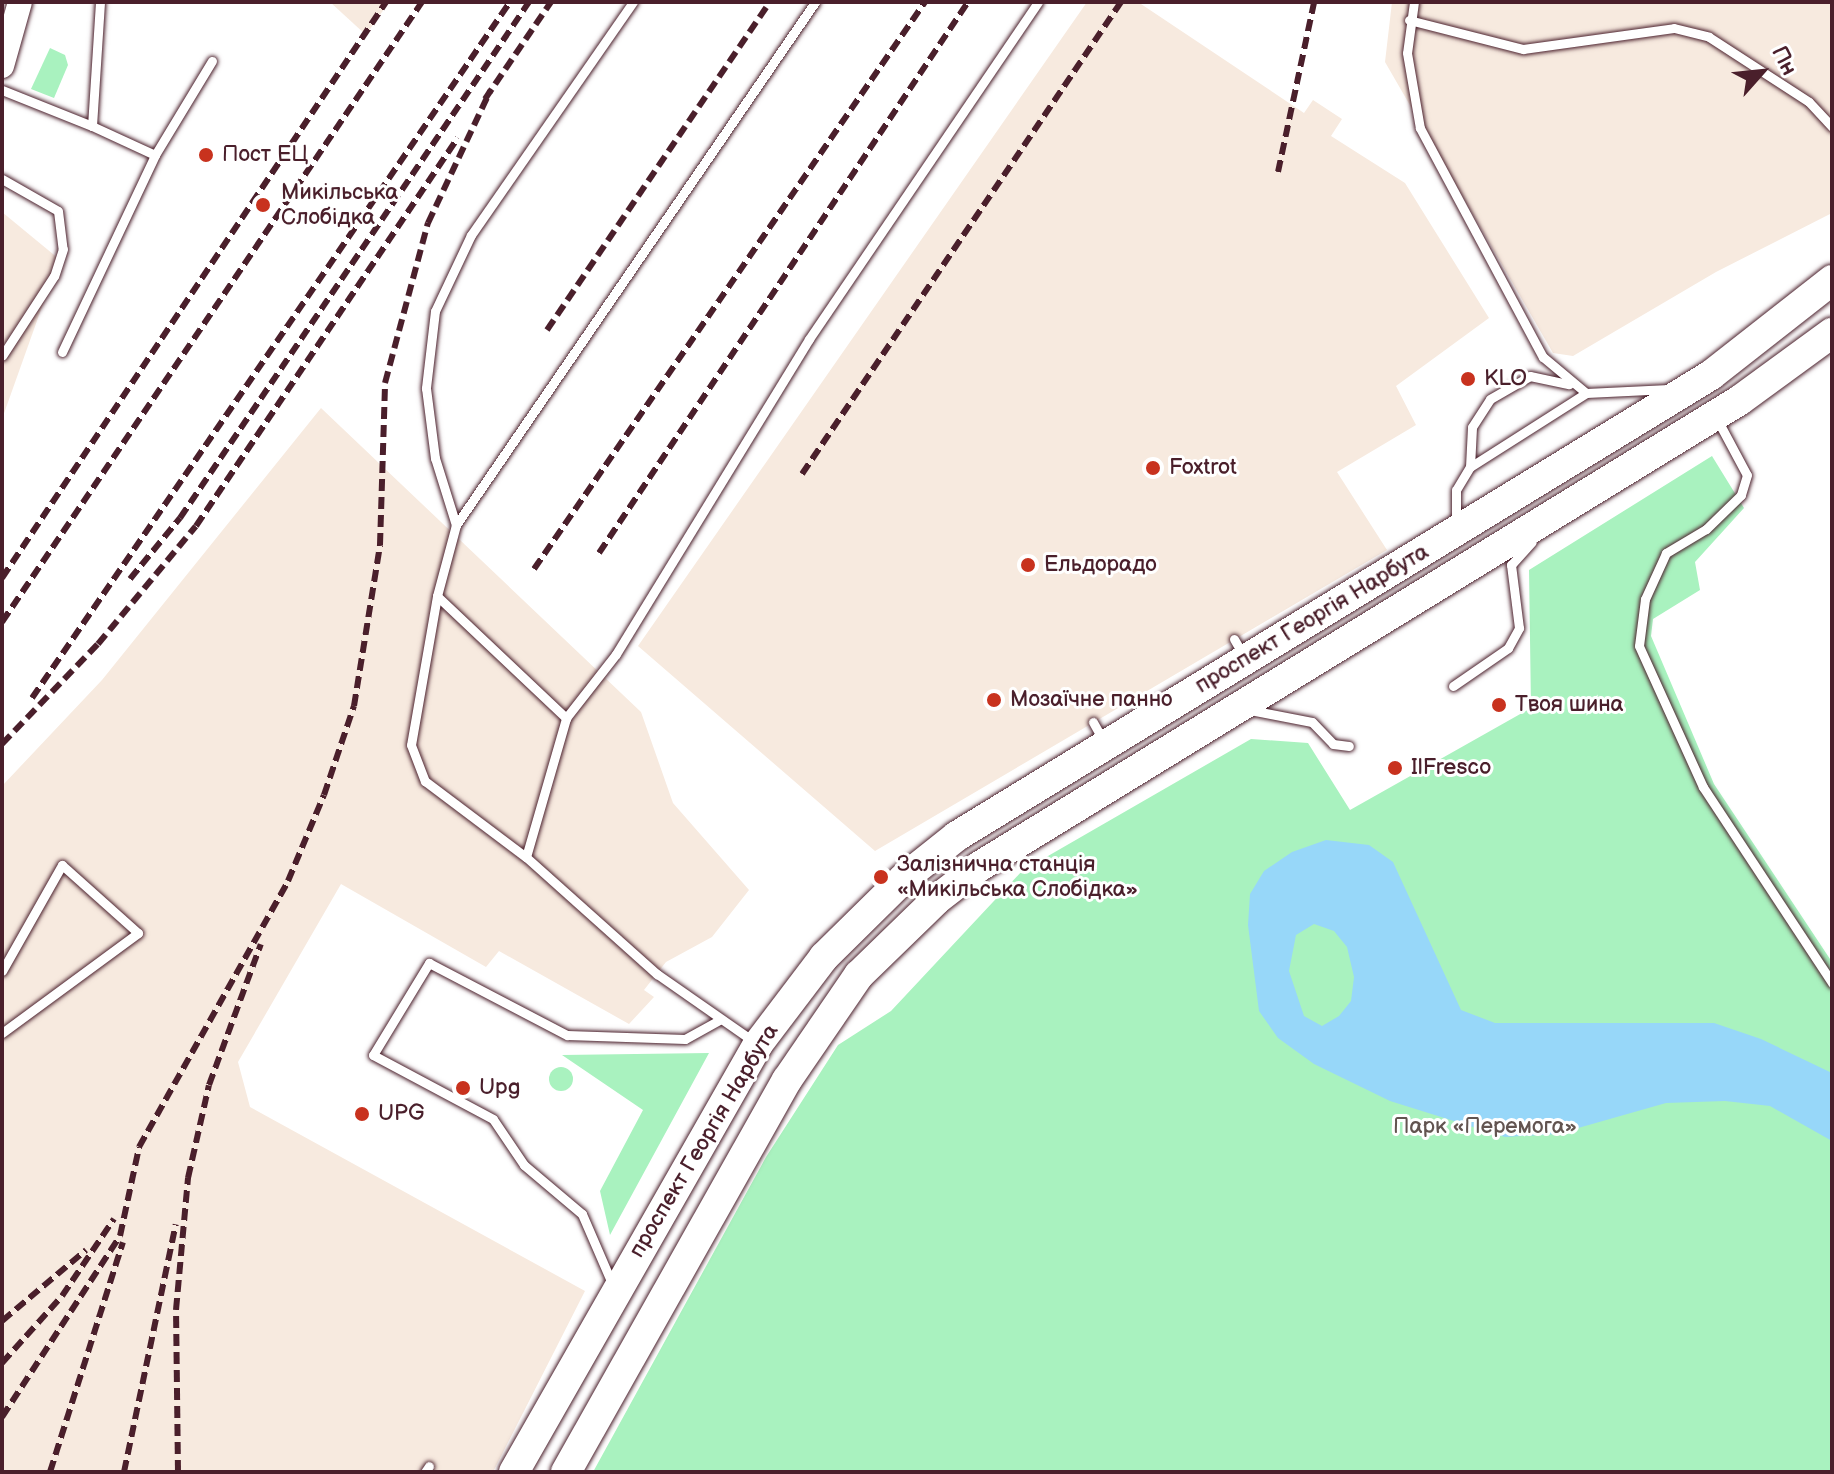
<!DOCTYPE html>
<html>
<head>
<meta charset="utf-8">
<style>
	body { margin:0 }
	#map { position:relative; width:1834px; height:1474px; overflow:hidden; background:#fff; font-family:"Balsamiq Sans",sans-serif }
	div>[style] { position:absolute }
	.built>* { inset:0; background:#f7eadf }
	.green>* { inset:0; background:#a9f2bf }
	.round { border-radius:50% }
	.water>* { inset:0; background:#97d7f9 }
	.roads { filter:drop-shadow(0 0 2px #4a1f2b) drop-shadow(0 0 2px #4a1f2b) }
	.service>* { height:9px; margin:-4.5px; padding:0 4.5px; transform-origin:4.5px; border-radius:4.5px; background:#fff }
	.tertiary>* { height:24px; margin:-12px; padding:0 12px; transform-origin:12px; border-radius:12px; background:#fff }
	.primary>* { height:30px; margin:-15px; padding:0 15px; transform-origin:15px; border-radius:15px; background:#fff }
	.rail>* { height:6px; margin-top:-3px; transform-origin:0; background:repeating-linear-gradient(90deg,#4a1f2b 0 12px,transparent 0 18px) }
	.dots>* { width:22px; height:22px; translate:-50% -50%; box-sizing:border-box; border:4px solid #fff; border-radius:50% }
	span { translate:-50% -50%; white-space:nowrap; text-align:center; line-height:1.15; -webkit-text-stroke:6px #fff; paint-order:stroke }
	.poi-label { font-size:22px; color:#4a1f2b }
	.left { translate:0 -50%; text-align:left }
	.street-label { font-size:22px; color:#4a1f2b }
	.park-label { font-size:22px; color:#625450 }
	.frame { position:absolute; inset:0; border:4px solid #4a1f2b; pointer-events:none }
	.north { position:absolute; left:1722px; top:32px; width:80px; height:80px; -webkit-text-stroke:6px #fff; paint-order:stroke; rotate:63deg; font-size:22px; font-weight:700; line-height:32px; text-align:center; color:#4a1f2b }
	.north::after { content:''; display:block; margin:auto; width:28px; height:36px; background:#4a1f2b; clip-path:polygon(50% 0,100% 100%,50% 72%,0 100%) }
</style>
</head>
<body>
<div id="map">
	<div class="built">
		<i style="clip-path:polygon(330px 2px,389px 2px,366px 35px)"></i>
		<i style="clip-path:polygon(1087px 2px,1138px 2px,1304px 113px,1313px 100px,1342px 119px,1331px 136px,1405px 183px,1489px 318px,1396px 386px,1416px 425px,1337px 472px,1387px 550px,875px 851px,638px 646px)"></i>
		<i style="clip-path:polygon(1392px 2px,1832px 2px,1832px 213px,1716px 272px,1573px 356px,1553px 353px,1385px 62px)"></i>
		<i style="clip-path:polygon(2px 212px,59px 259px,2px 419px)"></i>
		<i style="clip-path:polygon(321px 408px,641px 712px,673px 803px,749px 890px,712px 937px,666px 962px,644px 990px,654px 997px,629px 1024px,499px 951px,486px 967px,341px 884px,238px 1062px,250px 1107px,585px 1291px,493px 1472px,2px 1472px,2px 786px,102px 680px)"></i>
	</div>
	<div class="green">
		<i style="clip-path:polygon(50px 48px,65px 55px,68px 65px,54px 98px,31px 89px)"></i>
		<i style="clip-path:polygon(1712px 456px,1744px 508px,1695px 562px,1700px 590px,1653px 619px,1651px 636px,1714px 784px,1832px 962px,1832px 1472px,593px 1472px,766px 1157px,838px 1045px,891px 1011px,1022px 871px,1251px 739px,1308px 743px,1350px 810px,1531px 708px,1529px 570px)"></i>
		<i style="clip-path:polygon(709px 1053px,610px 1235px,600px 1191px,643px 1110px,562px 1055px)"></i>
		<i class="round" style="left:549px;top:1067px;width:24px;height:24px"></i>
	</div>
	<div class="water">
		<i style="clip-path:polygon(evenodd,1326px 840px,1369px 845px,1393px 862px,1461px 1010px,1495px 1023px,1714px 1023px,1761px 1039px,1832px 1073px,1832px 1141px,1770px 1106px,1725px 1101px,1666px 1103px,1557px 1134px,1505px 1137px,1390px 1101px,1314px 1064px,1278px 1038px,1259px 1011px,1248px 925px,1250px 894px,1264px 871px,1292px 852px,1326px 840px,1314px 924px,1334px 931px,1347px 947px,1354px 977px,1351px 1001px,1339px 1016px,1322px 1026px,1304px 1016px,1289px 971px,1296px 935px,1314px 924px)"></i>
	</div>
	<div class="roads">
		<div class="service">
			<i style="left:633px;top:2px;width:284px;rotate:124.8deg"></i>
			<i style="left:471px;top:235px;width:84px;rotate:115.3deg"></i>
			<i style="left:435px;top:311px;width:78px;rotate:96.7deg"></i>
			<i style="left:426px;top:388px;width:71px;rotate:82.7deg"></i>
			<i style="left:435px;top:458px;width:70px;rotate:72.6deg"></i>
			<i style="left:456px;top:525px;width:73px;rotate:105deg"></i>
			<i style="left:437px;top:596px;width:151px;rotate:99.9deg"></i>
			<i style="left:411px;top:745px;width:39px;rotate:69deg"></i>
			<i style="left:425px;top:781px;width:126px;rotate:37deg"></i>
			<i style="left:526px;top:857px;width:176px;rotate:41.8deg"></i>
			<i style="left:657px;top:974px;width:117px;rotate:34.9deg"></i>
			<i style="left:1414px;top:2px;width:51px;rotate:97.8deg"></i>
			<i style="left:1407px;top:53px;width:76px;rotate:80.2deg"></i>
			<i style="left:1420px;top:128px;width:260px;rotate:61.8deg"></i>
			<i style="left:1543px;top:357px;width:56px;rotate:39.9deg"></i>
			<i style="left:1409px;top:20px;width:118px;rotate:14.3deg"></i>
			<i style="left:1523px;top:49px;width:152px;rotate:-7.9deg"></i>
			<i style="left:1674px;top:28px;width:36px;rotate:14deg"></i>
			<i style="left:1709px;top:37px;width:119px;rotate:33deg"></i>
			<i style="left:1809px;top:102px;width:34px;rotate:47deg"></i>
			<i style="left:2px;top:90px;width:97px;rotate:21.8deg"></i>
			<i style="left:92px;top:126px;width:124px;rotate:-86.3deg"></i>
			<i style="left:92px;top:126px;width:69px;rotate:24.7deg"></i>
			<i style="left:155px;top:155px;width:110px;rotate:-58.8deg"></i>
			<i style="left:2px;top:179px;width:64px;rotate:29.7deg"></i>
			<i style="left:58px;top:211px;width:38px;rotate:83deg"></i>
			<i style="left:63px;top:249px;width:28px;rotate:108deg"></i>
			<i style="left:54px;top:276px;width:95px;rotate:123deg"></i>
			<i style="left:62px;top:352px;width:218px;rotate:-64.7deg"></i>
			<i style="left:1718px;top:421px;width:61px;rotate:61.8deg"></i>
			<i style="left:1747px;top:475px;width:21px;rotate:107deg"></i>
			<i style="left:1741px;top:495px;width:49px;rotate:135.8deg"></i>
			<i style="left:1706px;top:529px;width:47px;rotate:149deg"></i>
			<i style="left:1666px;top:553px;width:51px;rotate:114.5deg"></i>
			<i style="left:1645px;top:599px;width:47px;rotate:97.3deg"></i>
			<i style="left:1639px;top:646px;width:155px;rotate:65.6deg"></i>
			<i style="left:1703px;top:787px;width:235px;rotate:56.6deg"></i>
			<i style="left:1470px;top:467px;width:138px;rotate:-32.5deg"></i>
			<i style="left:1586px;top:393px;width:83px;rotate:-2.8deg"></i>
			<i style="left:1456px;top:524px;width:34px;rotate:-90deg"></i>
			<i style="left:1456px;top:490px;width:27px;rotate:-59deg"></i>
			<i style="left:1470px;top:467px;width:40px;rotate:-87.1deg"></i>
			<i style="left:1472px;top:427px;width:33px;rotate:-57deg"></i>
			<i style="left:1490px;top:399px;width:46px;rotate:-29.9deg"></i>
			<i style="left:1530px;top:376px;width:40px;rotate:12deg"></i>
			<i style="left:456px;top:525px;width:634px;rotate:-55.53deg"></i>
			<i style="left:437px;top:596px;width:178px;rotate:43.4deg"></i>
			<i style="left:1234px;top:639px;width:20px;rotate:60deg"></i>
			<i style="left:1453px;top:686px;width:67px;rotate:-34.6deg"></i>
			<i style="left:1508px;top:648px;width:23px;rotate:-61deg"></i>
			<i style="left:1519px;top:628px;width:64px;rotate:-97.2deg"></i>
			<i style="left:1511px;top:565px;width:31px;rotate:-48deg"></i>
			<i style="left:1250px;top:710px;width:63px;rotate:11deg"></i>
			<i style="left:1312px;top:722px;width:30px;rotate:46deg"></i>
			<i style="left:1333px;top:744px;width:16px;rotate:7deg"></i>
			<i style="left:1093px;top:722px;width:21px;rotate:61deg"></i>
			<i style="left:526px;top:857px;width:145px;rotate:-73.9deg"></i>
			<i style="left:566px;top:718px;width:81px;rotate:-52deg"></i>
			<i style="left:616px;top:654px;width:369px;rotate:-58.5deg"></i>
			<i style="left:809px;top:339px;width:407px;rotate:-55.8deg"></i>
			<i style="left:2px;top:971px;width:122px;rotate:-60.5deg"></i>
			<i style="left:62px;top:865px;width:102px;rotate:41.8deg"></i>
			<i style="left:138px;top:933px;width:169px;rotate:143.7deg"></i>
			<i style="left:614px;top:1288px;width:81px;rotate:-113.4deg"></i>
			<i style="left:582px;top:1214px;width:76px;rotate:-139.8deg"></i>
			<i style="left:524px;top:1165px;width:55px;rotate:-124deg"></i>
			<i style="left:493px;top:1119px;width:136px;rotate:-151.9deg"></i>
			<i style="left:373px;top:1055px;width:108px;rotate:-58.7deg"></i>
			<i style="left:429px;top:963px;width:156px;rotate:27.6deg"></i>
			<i style="left:567px;top:1035px;width:118px;rotate:1.9deg"></i>
			<i style="left:685px;top:1039px;width:39px;rotate:-29deg"></i>
			<i style="left:425px;top:1472px;width:7px;rotate:-56deg"></i>
		</div>
		<div class="tertiary">
			<i style="left:2px;top:66px;width:66px;rotate:-74.3deg"></i>
		</div>
		<div class="primary">
			<i style="left:514px;top:1472px;width:493px;rotate:-60.3deg"></i>
			<i style="left:758px;top:1044px;width:109px;rotate:-52.8deg"></i>
			<i style="left:824px;top:957px;width:111px;rotate:-44.6deg"></i>
			<i style="left:903px;top:879px;width:69px;rotate:-38.5deg"></i>
			<i style="left:957px;top:836px;width:884px;rotate:-31.44deg"></i>
			<i style="left:1711px;top:375px;width:154px;rotate:-38.1deg"></i>
			<i style="left:566px;top:1472px;width:450px;rotate:-60.6deg"></i>
			<i style="left:787px;top:1080px;width:127px;rotate:-55.6deg"></i>
			<i style="left:859px;top:975px;width:107px;rotate:-44.2deg"></i>
			<i style="left:936px;top:900px;width:56px;rotate:-37.7deg"></i>
			<i style="left:980px;top:866px;width:891px;rotate:-31.51deg"></i>
			<i style="left:1740px;top:400px;width:114px;rotate:-36.1deg"></i>
		</div>
	</div>
	<div class="rail">
		<i style="left:485px;top:99px;width:117px;rotate:-55.8deg"></i>
		<i style="left:1278px;top:172px;width:174px;rotate:-78deg"></i>
		<i style="left:547px;top:330px;width:397px;rotate:-55.8deg"></i>
		<i style="left:802px;top:474px;width:570px;rotate:-55.95deg"></i>
		<i style="left:599px;top:553px;width:663px;rotate:-56.19deg"></i>
		<i style="left:534px;top:569px;width:689px;rotate:-55.41deg"></i>
		<i style="left:2px;top:578px;width:692px;rotate:-56.31deg"></i>
		<i style="left:130px;top:579px;width:79px;rotate:-50.7deg"></i>
		<i style="left:180px;top:518px;width:623px;rotate:-55.93deg"></i>
		<i style="left:2px;top:622px;width:749px;rotate:-55.89deg"></i>
		<i style="left:32px;top:698px;width:844px;rotate:-55.52deg"></i>
		<i style="left:2px;top:744px;width:139px;rotate:-46.2deg"></i>
		<i style="left:98px;top:644px;width:153px;rotate:-50.3deg"></i>
		<i style="left:196px;top:526px;width:468px;rotate:-56deg"></i>
		<i style="left:2px;top:1321px;width:110px;rotate:-40.2deg"></i>
		<i style="left:2px;top:1363px;width:90px;rotate:-48.2deg"></i>
		<i style="left:62px;top:1296px;width:93px;rotate:-56deg"></i>
		<i style="left:2px;top:1417px;width:216px;rotate:-56.9deg"></i>
		<i style="left:120px;top:1236px;width:91px;rotate:-77.9deg"></i>
		<i style="left:139px;top:1147px;width:305px;rotate:-60.7deg"></i>
		<i style="left:288px;top:881px;width:93px;rotate:-67.3deg"></i>
		<i style="left:324px;top:795px;width:94px;rotate:-71.4deg"></i>
		<i style="left:354px;top:706px;width:163px;rotate:-80.8deg"></i>
		<i style="left:380px;top:545px;width:162px;rotate:-88.2deg"></i>
		<i style="left:385px;top:383px;width:166px;rotate:-75deg"></i>
		<i style="left:428px;top:223px;width:146px;rotate:-64.8deg"></i>
		<i style="left:50px;top:1472px;width:241px;rotate:-72.4deg"></i>
		<i style="left:124px;top:1472px;width:253px;rotate:-78.2deg"></i>
		<i style="left:178px;top:1472px;width:162px;rotate:-90.7deg"></i>
		<i style="left:176px;top:1310px;width:133px;rotate:-84.8deg"></i>
		<i style="left:188px;top:1178px;width:95px;rotate:-77.3deg"></i>
		<i style="left:209px;top:1085px;width:150px;rotate:-69.8deg"></i>
	</div>
	<div class="dots">
		<i style="left:206px;top:155px;background:#c8321e"></i>
		<i style="left:263px;top:205px;background:#c8321e"></i>
		<i style="left:1468px;top:379px;background:#c8321e"></i>
		<i style="left:1153px;top:468px;background:#c8321e"></i>
		<i style="left:1028px;top:565px;background:#c8321e"></i>
		<i style="left:994px;top:700px;background:#c8321e"></i>
		<i style="left:1499px;top:705px;background:#c8321e"></i>
		<i style="left:1395px;top:768px;background:#c8321e"></i>
		<i style="left:881px;top:877px;background:#c8321e"></i>
		<i style="left:463px;top:1088px;background:#c8321e"></i>
		<i style="left:362px;top:1114px;background:#c8321e"></i>
	</div>
	<div class="poi-label">
		<span class="left" style="left:222px;top:155px">Пост ЕЦ</span>
		<span class="left" style="left:281px;top:205px">Микільська<br>Слобідка</span>
		<span class="left" style="left:1484px;top:379px">KLO</span>
		<span class="left" style="left:1169px;top:468px">Foxtrot</span>
		<span class="left" style="left:1044px;top:565px">Ельдорадо</span>
		<span class="left" style="left:1010px;top:700px">Мозаїчне панно</span>
		<span class="left" style="left:1515px;top:705px">Твоя шина</span>
		<span class="left" style="left:1411px;top:768px">IlFresco</span>
		<span class="left" style="left:897px;top:877px">Залізнична станція<br>«Микільська Слобідка»</span>
		<span class="left" style="left:479px;top:1088px">Upg</span>
		<span class="left" style="left:378px;top:1114px">UPG</span>
	</div>
	<div class="street-label">
		<span style="left:1312px;top:619px;rotate:-31deg">проспект Георгія Нарбута</span>
		<span style="left:704px;top:1141px;rotate:-59deg">проспект Георгія Нарбута</span>
	</div>
	<div class="park-label">
		<span style="left:1485px;top:1127px">Парк «Перемога»</span>
	</div>
	<div class="frame"></div>
	<div class="north">Пн</div>
</div>
</body>
</html>
